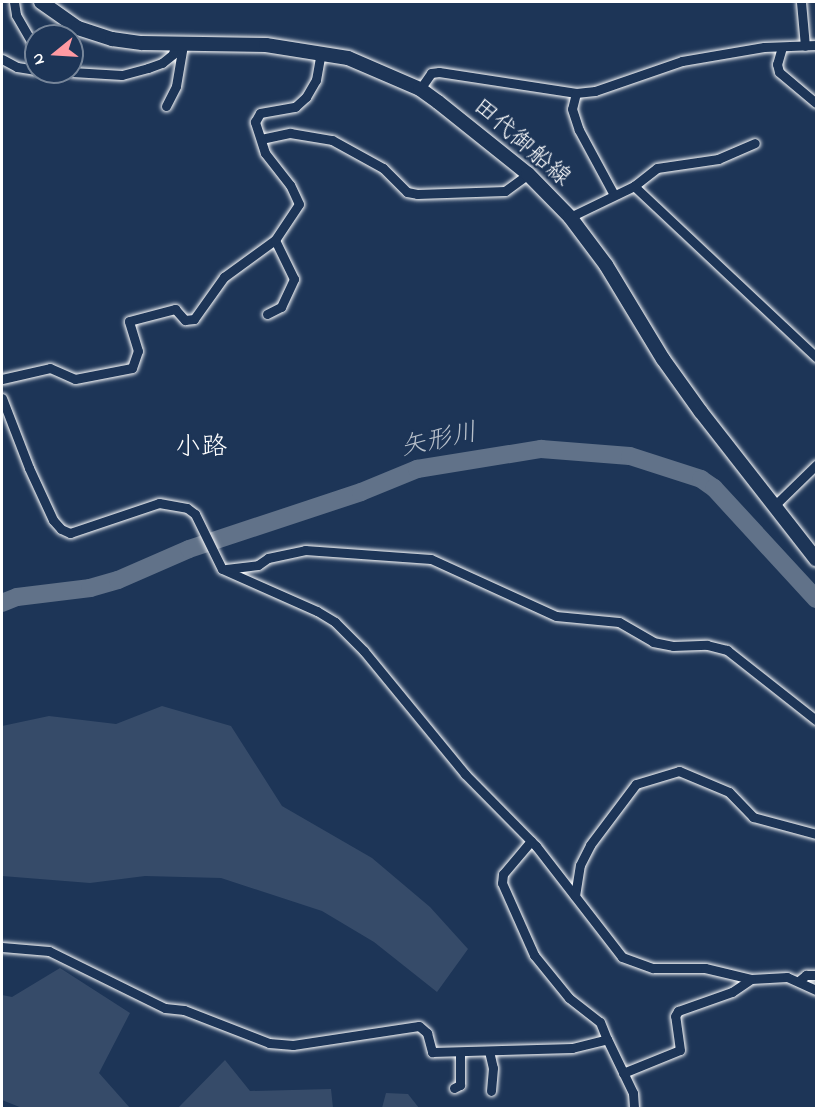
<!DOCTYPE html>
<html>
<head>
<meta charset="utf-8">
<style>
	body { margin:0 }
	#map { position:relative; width:818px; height:1110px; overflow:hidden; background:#1d3557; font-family:"Indie Flower","Klee One",sans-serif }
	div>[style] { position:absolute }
	.green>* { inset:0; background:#364b69 }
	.river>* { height:18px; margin:-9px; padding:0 9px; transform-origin:9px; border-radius:9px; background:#617289 }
	.roads { filter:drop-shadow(0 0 2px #fff) drop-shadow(0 0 2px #fff) }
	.minor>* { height:9px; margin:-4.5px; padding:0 4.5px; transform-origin:4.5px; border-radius:4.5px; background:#1d3557 }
	.secondary>* { height:14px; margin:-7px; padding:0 7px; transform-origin:7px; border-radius:7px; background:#1d3557 }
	span { translate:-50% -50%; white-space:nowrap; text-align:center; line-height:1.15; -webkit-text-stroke:4.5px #1d3557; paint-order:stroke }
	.street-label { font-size:24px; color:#fff }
	.water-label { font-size:26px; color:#b8c0ca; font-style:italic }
	.neighbourhood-label { font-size:26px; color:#fff }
	.frame { position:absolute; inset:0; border:3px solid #fff; pointer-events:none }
	.north { position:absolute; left:24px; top:24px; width:60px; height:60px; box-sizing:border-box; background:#1d3557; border:2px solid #77869a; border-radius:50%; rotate:252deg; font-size:16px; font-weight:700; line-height:24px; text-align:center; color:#fff }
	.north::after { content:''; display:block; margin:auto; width:21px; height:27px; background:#ff9aa2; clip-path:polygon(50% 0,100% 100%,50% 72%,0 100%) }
</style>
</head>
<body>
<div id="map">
	<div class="green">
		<i style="clip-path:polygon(162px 706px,231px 726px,282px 806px,372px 858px,430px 907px,468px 949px,437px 992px,374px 942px,322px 911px,221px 878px,145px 876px,90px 883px,2px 876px,2px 726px,49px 716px,116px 724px)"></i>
		<i style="clip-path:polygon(60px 968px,130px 1013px,99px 1073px,130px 1108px,22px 1108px,2px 1100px,2px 995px,12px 997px)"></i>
		<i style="clip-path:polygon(225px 1060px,250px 1091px,331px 1089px,333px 1108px,178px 1108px)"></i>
		<i style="clip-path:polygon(386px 1093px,408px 1094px,419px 1108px,382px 1108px)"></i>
	</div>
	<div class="river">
		<i style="left:2px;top:603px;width:16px;rotate:-22deg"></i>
		<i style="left:17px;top:597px;width:74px;rotate:-7deg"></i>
		<i style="left:90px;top:588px;width:29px;rotate:-16deg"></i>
		<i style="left:118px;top:580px;width:77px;rotate:-23.6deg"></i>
		<i style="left:189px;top:549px;width:181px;rotate:-18.3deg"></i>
		<i style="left:361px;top:492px;width:61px;rotate:-22.3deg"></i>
		<i style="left:417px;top:469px;width:126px;rotate:-9.2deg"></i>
		<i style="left:541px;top:449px;width:89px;rotate:4.5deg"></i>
		<i style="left:630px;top:456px;width:75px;rotate:17.9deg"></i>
		<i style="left:701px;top:479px;width:16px;rotate:35deg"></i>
		<i style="left:714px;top:488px;width:151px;rotate:47.4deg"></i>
	</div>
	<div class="roads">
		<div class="minor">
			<i style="left:14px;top:2px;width:13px;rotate:81deg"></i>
			<i style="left:16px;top:15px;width:39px;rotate:60deg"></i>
			<i style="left:801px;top:2px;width:44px;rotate:84.8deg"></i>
			<i style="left:782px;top:47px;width:18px;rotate:106deg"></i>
			<i style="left:777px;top:64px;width:8px;rotate:76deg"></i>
			<i style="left:779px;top:72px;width:48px;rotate:40deg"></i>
			<i style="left:2px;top:59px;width:17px;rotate:28deg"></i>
			<i style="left:17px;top:67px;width:19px;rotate:9deg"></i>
			<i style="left:72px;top:72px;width:50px;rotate:3.4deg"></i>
			<i style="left:122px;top:75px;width:27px;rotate:-15deg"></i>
			<i style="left:148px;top:68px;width:15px;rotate:-20deg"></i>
			<i style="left:162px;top:63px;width:14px;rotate:-39deg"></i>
			<i style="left:173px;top:54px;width:9px;rotate:-77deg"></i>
			<i style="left:420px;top:89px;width:19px;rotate:-55deg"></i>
			<i style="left:431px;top:73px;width:8px;rotate:-7deg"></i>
			<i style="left:439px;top:72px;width:139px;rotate:8.7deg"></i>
			<i style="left:576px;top:93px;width:19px;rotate:-6deg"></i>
			<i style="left:595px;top:91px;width:92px;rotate:-19deg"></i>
			<i style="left:682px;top:61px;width:83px;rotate:-9.7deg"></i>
			<i style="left:764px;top:47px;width:52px;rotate:-2.2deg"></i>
			<i style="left:576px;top:93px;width:16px;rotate:104deg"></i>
			<i style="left:572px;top:109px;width:22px;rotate:72deg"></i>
			<i style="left:579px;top:130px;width:72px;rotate:61.6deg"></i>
			<i style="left:166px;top:106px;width:22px;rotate:-63deg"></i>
			<i style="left:176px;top:86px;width:42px;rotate:-80.3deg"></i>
			<i style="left:261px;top:139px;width:30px;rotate:-12deg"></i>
			<i style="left:290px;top:133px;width:43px;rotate:9.5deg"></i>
			<i style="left:332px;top:140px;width:58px;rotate:28.8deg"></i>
			<i style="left:383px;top:168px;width:34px;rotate:45deg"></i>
			<i style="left:407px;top:192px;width:10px;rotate:11deg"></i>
			<i style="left:417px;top:194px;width:88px;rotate:-2deg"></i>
			<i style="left:505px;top:191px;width:29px;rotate:-36deg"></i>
			<i style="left:634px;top:186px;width:29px;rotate:-38deg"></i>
			<i style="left:657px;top:168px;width:62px;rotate:-8.4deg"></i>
			<i style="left:718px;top:159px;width:40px;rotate:-23.4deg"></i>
			<i style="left:570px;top:217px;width:71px;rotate:-25.8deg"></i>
			<i style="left:634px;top:186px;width:250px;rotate:43.2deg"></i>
			<i style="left:267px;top:314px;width:16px;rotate:-27deg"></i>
			<i style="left:281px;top:307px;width:31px;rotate:-65deg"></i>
			<i style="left:294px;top:279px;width:43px;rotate:-116deg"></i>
			<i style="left:2px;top:379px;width:49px;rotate:-12.9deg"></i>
			<i style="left:50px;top:368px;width:27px;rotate:24deg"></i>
			<i style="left:75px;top:379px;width:58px;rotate:-10.9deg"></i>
			<i style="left:132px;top:368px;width:18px;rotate:-71deg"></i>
			<i style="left:138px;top:351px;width:31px;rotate:-107deg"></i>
			<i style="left:129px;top:321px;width:48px;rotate:-14.6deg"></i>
			<i style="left:175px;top:309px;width:15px;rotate:48deg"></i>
			<i style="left:185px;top:320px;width:9px;rotate:-6deg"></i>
			<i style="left:194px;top:319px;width:52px;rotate:-54.5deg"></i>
			<i style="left:224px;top:277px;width:63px;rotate:-36deg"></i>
			<i style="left:275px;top:240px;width:43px;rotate:-56.3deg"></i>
			<i style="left:299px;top:204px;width:21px;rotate:-115deg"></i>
			<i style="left:290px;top:185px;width:41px;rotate:-128deg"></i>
			<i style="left:265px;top:153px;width:33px;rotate:-108deg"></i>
			<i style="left:255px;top:122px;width:10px;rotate:-61deg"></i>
			<i style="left:260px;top:113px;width:36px;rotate:-10deg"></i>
			<i style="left:295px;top:107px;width:15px;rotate:-42deg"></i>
			<i style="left:306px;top:97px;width:20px;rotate:-60deg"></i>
			<i style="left:316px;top:80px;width:28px;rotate:-80deg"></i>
			<i style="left:2px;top:398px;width:75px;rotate:68.9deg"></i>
			<i style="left:29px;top:468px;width:57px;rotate:65.2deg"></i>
			<i style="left:53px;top:520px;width:12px;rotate:48deg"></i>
			<i style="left:61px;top:529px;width:10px;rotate:24deg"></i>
			<i style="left:70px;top:533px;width:94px;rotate:-18.6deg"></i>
			<i style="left:159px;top:503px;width:28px;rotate:10deg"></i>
			<i style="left:187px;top:508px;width:10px;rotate:37deg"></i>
			<i style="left:195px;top:514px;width:61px;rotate:63.9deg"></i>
			<i style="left:222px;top:569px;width:104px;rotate:23.9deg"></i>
			<i style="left:317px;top:611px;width:21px;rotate:31deg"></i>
			<i style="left:335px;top:622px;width:41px;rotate:45deg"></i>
			<i style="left:364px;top:651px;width:159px;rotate:50.6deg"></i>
			<i style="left:465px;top:774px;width:101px;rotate:45.4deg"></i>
			<i style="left:536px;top:846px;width:140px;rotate:52.2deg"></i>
			<i style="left:622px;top:957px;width:33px;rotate:20deg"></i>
			<i style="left:653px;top:968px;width:52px"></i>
			<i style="left:705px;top:968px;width:47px;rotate:13.4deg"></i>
			<i style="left:751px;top:979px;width:36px;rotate:-3deg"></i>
			<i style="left:787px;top:977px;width:32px;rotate:24deg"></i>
			<i style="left:774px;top:506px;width:59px;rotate:-44.3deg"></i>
			<i style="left:226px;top:569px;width:32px;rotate:-7deg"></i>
			<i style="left:258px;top:565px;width:12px;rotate:-35deg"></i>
			<i style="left:268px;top:558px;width:38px;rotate:-12deg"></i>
			<i style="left:305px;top:550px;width:126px;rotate:4.1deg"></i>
			<i style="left:431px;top:559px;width:137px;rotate:24.5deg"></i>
			<i style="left:556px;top:616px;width:63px;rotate:5.4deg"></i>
			<i style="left:619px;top:622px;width:39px;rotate:30deg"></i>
			<i style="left:653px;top:642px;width:20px;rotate:11deg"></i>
			<i style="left:673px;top:646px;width:34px;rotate:-2deg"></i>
			<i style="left:707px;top:645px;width:21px;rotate:14deg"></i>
			<i style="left:727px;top:650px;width:113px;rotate:38.2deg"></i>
			<i style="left:531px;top:841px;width:43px;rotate:130.3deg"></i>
			<i style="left:503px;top:874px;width:9px;rotate:96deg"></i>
			<i style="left:502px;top:883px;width:79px;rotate:66deg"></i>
			<i style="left:534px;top:955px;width:55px;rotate:50.9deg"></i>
			<i style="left:569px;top:998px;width:39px;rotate:38deg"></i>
			<i style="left:600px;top:1022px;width:18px;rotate:68deg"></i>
			<i style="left:575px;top:896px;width:31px;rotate:-81deg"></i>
			<i style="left:580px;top:865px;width:22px;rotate:-63deg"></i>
			<i style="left:590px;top:845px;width:76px;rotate:-53deg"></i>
			<i style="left:636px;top:784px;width:45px;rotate:-16.8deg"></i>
			<i style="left:679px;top:771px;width:54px;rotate:22.8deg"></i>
			<i style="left:729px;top:792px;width:35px;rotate:46deg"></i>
			<i style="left:753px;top:817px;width:65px;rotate:15.1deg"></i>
			<i style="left:2px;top:947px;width:47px;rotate:4.9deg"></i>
			<i style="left:49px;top:951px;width:129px;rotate:26.2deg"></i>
			<i style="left:165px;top:1008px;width:19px;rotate:6deg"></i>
			<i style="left:184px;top:1010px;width:91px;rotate:21.2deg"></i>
			<i style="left:269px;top:1043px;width:24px;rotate:5deg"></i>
			<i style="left:293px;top:1045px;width:127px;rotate:-8.6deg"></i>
			<i style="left:419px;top:1026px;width:11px;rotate:41deg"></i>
			<i style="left:427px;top:1033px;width:20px;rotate:75deg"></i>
			<i style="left:432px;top:1052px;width:140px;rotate:-1.6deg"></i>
			<i style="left:572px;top:1048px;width:36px;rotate:-14deg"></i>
			<i style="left:607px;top:1039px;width:60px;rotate:64.3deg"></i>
			<i style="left:633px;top:1093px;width:15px;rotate:86deg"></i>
			<i style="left:800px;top:980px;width:8px;rotate:-40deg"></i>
			<i style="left:806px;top:975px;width:10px"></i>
			<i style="left:489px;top:1051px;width:17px;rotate:77deg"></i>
			<i style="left:493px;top:1068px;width:23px;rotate:95deg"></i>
			<i style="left:623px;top:1073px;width:61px;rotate:-22deg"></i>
			<i style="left:680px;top:1050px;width:34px;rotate:-98deg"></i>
			<i style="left:675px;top:1016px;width:6px;rotate:-59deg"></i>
			<i style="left:678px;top:1011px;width:57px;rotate:-19.4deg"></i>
			<i style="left:732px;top:992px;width:23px;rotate:-34deg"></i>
			<i style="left:454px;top:1088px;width:7px;rotate:-27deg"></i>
			<i style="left:460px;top:1085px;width:33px;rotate:-90deg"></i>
		</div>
		<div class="secondary">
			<i style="left:41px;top:2px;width:45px;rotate:35.1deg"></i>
			<i style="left:78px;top:28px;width:36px;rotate:18deg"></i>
			<i style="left:112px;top:39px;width:30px;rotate:8deg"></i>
			<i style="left:142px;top:43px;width:124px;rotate:0.9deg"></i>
			<i style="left:266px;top:45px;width:83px;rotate:9deg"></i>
			<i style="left:348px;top:58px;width:78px;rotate:23.3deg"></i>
			<i style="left:420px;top:89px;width:22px;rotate:36deg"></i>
			<i style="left:438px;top:102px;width:115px;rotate:38.7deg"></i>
			<i style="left:528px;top:174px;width:60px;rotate:45.7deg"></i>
			<i style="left:570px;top:217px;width:60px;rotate:53.1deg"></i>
			<i style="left:606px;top:265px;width:110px;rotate:58.8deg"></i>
			<i style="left:663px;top:359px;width:65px;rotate:54.4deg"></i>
			<i style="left:701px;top:412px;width:187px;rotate:52deg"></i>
		</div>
	</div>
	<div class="street-label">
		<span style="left:521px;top:143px;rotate:41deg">田代御船線</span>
	</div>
	<div class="water-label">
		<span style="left:439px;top:442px;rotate:-12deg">矢形川</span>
	</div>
	<div class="neighbourhood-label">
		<span style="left:201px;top:449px">小路</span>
	</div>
	<div class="frame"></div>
	<div class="north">N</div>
</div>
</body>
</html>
